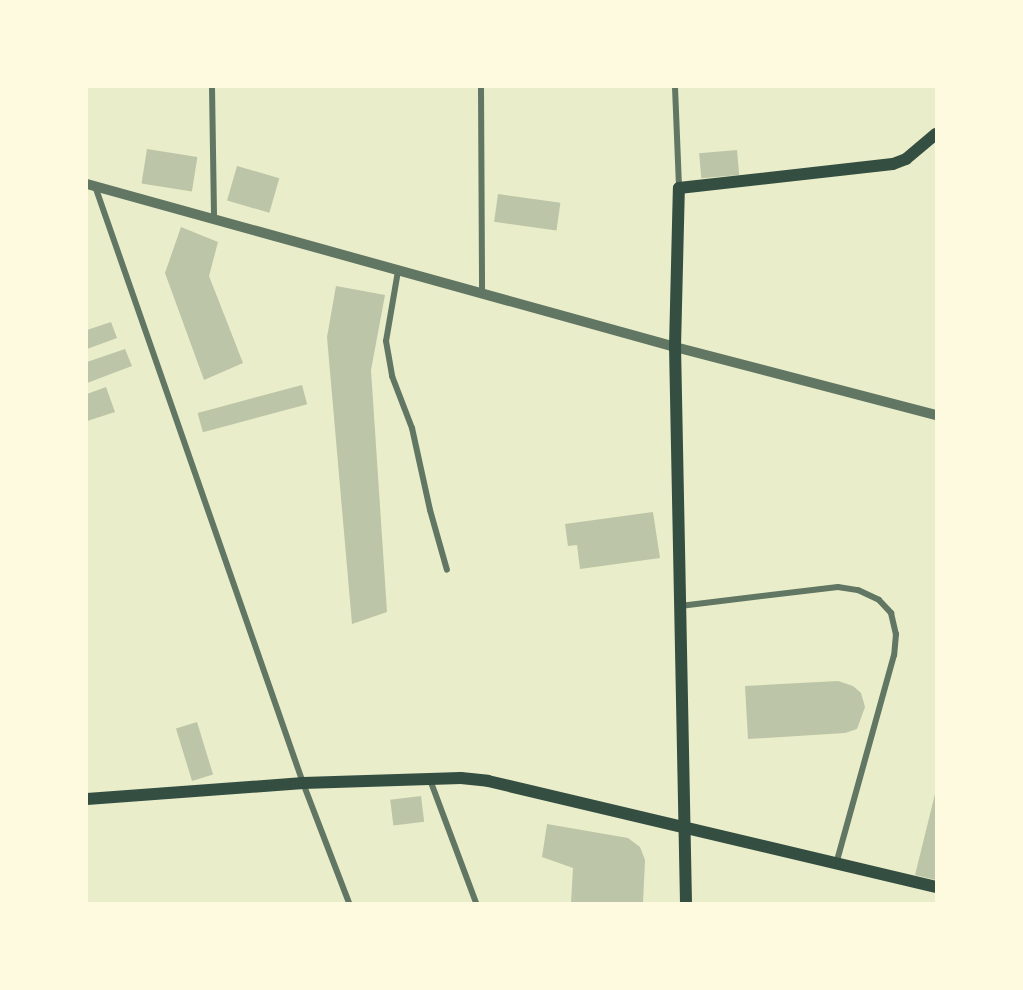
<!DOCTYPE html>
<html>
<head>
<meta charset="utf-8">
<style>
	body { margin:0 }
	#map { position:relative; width:1023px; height:990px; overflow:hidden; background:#e9edc9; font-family:"Source Serif 4",serif }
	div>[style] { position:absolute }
	.building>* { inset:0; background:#bcc5a7; transform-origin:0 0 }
	.minor>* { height:6px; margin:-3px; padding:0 3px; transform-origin:3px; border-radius:3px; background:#617663 }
	.tertiary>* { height:10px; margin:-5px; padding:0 5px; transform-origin:5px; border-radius:5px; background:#617663 }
	.secondary>* { height:12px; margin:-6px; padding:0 6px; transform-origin:6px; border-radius:6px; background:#344e41 }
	span { translate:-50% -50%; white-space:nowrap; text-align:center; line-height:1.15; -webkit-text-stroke:6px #fefae0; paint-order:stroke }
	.frame { position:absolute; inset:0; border:88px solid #fefae0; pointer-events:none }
</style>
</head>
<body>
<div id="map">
	<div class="building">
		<i style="left:147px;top:149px;width:51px;height:35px;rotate:9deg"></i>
		<i style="left:737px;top:150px;width:25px;height:38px;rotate:85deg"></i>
		<i style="left:237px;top:166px;width:44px;height:36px;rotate:16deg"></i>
		<i style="left:498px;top:194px;width:63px;height:28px;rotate:8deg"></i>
		<i style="clip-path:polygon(181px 227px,218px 242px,209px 276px,243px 363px,204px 380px,165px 273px)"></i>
		<i style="clip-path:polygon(336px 286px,385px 295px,371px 370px,387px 612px,352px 624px,327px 337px)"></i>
		<i style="clip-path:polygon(111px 322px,117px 338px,87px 349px,87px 330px)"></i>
		<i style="clip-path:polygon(125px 349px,132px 366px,87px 383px,87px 362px)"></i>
		<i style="left:302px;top:385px;width:20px;height:108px;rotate:75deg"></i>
		<i style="clip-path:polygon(106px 387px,115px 412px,87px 421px,87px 394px)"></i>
		<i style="clip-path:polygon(653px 512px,660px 558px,580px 569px,577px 545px,568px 546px,565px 524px)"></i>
		<i style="clip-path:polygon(838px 681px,853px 686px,861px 693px,865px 707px,857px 729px,845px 733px,748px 739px,745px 686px)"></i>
		<i style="left:197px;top:722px;width:55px;height:22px;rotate:73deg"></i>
		<i style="clip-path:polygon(936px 790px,936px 880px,915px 875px)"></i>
		<i style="left:421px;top:796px;width:26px;height:31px;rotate:83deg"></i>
		<i style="clip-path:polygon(547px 824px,628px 838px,640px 847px,645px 860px,643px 903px,571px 903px,573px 868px,542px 857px)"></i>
	</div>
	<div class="minor">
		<i style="left:212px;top:87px;width:133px;rotate:89.1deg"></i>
		<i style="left:481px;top:87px;width:207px;rotate:89.7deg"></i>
		<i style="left:675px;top:87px;width:101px;rotate:87.7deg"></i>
		<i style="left:95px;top:186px;width:632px;rotate:70.79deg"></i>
		<i style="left:303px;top:783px;width:129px;rotate:69deg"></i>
		<i style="left:398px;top:271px;width:71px;rotate:99.7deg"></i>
		<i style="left:386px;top:341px;width:36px;rotate:80deg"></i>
		<i style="left:392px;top:376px;width:56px;rotate:69deg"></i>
		<i style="left:412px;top:428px;width:84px;rotate:77.6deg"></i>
		<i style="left:430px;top:510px;width:62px;rotate:74.2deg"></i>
		<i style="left:680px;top:606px;width:159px;rotate:-6.9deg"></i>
		<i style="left:838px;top:587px;width:20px;rotate:9deg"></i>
		<i style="left:858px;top:590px;width:23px;rotate:25deg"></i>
		<i style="left:879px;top:600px;width:18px;rotate:47deg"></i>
		<i style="left:891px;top:613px;width:22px;rotate:77deg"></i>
		<i style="left:896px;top:634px;width:21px;rotate:95deg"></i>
		<i style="left:894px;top:655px;width:217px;rotate:105.5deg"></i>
		<i style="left:429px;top:777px;width:134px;rotate:69.5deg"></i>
	</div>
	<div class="tertiary">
		<i style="left:87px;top:184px;width:610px;rotate:15.49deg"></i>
		<i style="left:675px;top:347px;width:270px;rotate:14.6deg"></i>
	</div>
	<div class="secondary">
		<i style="left:87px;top:799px;width:217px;rotate:-4.2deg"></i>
		<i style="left:303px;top:783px;width:158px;rotate:-1.8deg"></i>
		<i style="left:461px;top:778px;width:27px;rotate:6deg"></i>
		<i style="left:488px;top:781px;width:460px;rotate:13.3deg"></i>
		<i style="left:686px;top:903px;width:556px;rotate:-91.13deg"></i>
		<i style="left:675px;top:347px;width:159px;rotate:-88.6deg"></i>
		<i style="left:679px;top:188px;width:215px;rotate:-6.4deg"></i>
		<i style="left:893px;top:164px;width:14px;rotate:-21deg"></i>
		<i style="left:906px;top:159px;width:39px;rotate:-40deg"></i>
	</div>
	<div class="frame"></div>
</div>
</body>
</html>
